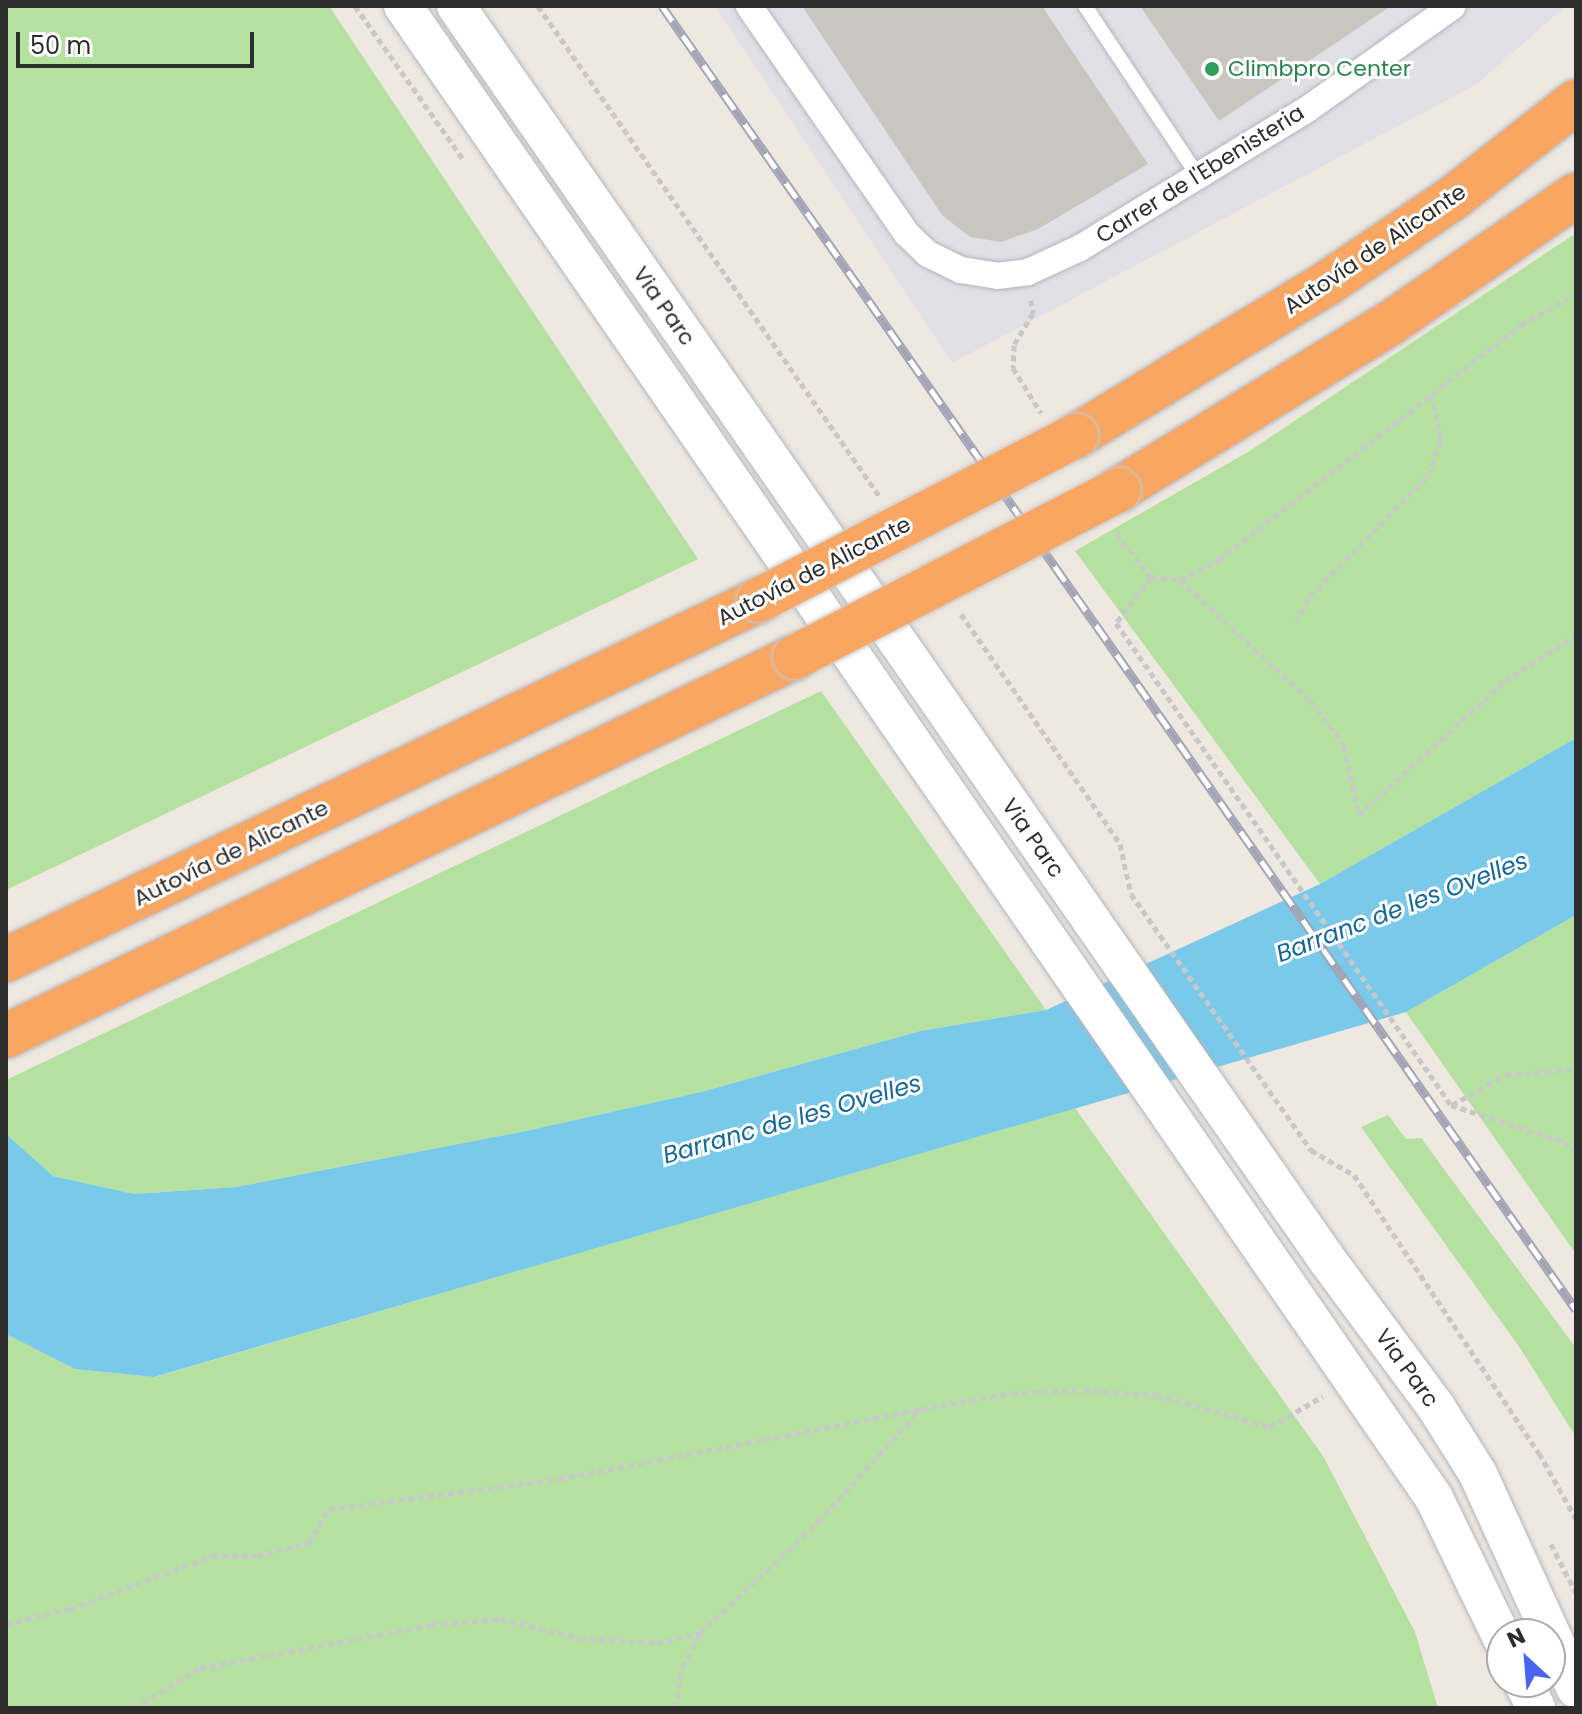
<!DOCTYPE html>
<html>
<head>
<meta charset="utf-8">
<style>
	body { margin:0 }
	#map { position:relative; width:1582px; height:1714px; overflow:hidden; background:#eee8e0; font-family:Poppins,sans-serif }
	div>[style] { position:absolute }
	.industrial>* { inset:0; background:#e2e0e7 }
	.green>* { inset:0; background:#b4e1a0 }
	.water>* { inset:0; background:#79c9ea }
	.building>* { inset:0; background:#c9c5bf }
	.path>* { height:5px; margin-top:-2.5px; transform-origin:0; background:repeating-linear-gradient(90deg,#c8c8c8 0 6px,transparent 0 10px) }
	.roads { filter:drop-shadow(0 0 2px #b3b6bf) drop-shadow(0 0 2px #b3b6bf) }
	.service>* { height:14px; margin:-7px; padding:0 7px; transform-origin:7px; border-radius:7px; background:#fff }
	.minor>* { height:26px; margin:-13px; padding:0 13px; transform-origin:13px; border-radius:13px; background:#fff }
	.secondary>* { height:38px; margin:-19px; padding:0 19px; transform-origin:19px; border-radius:19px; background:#fff }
	.motorway>* { height:44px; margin:-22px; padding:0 22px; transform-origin:22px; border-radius:22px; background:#f8a661 }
	.rail>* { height:9px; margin-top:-4.5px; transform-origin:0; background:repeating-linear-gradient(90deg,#fff 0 18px,#a3a5b6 0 36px); box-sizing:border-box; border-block:2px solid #a3a5b6 }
	.bridges { filter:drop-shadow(0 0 2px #c8c8c8) drop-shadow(0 0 2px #c8c8c8) }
	.motorway-bridge>* { height:44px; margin:-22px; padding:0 22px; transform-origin:22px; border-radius:22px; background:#f8a661 }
	.dots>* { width:22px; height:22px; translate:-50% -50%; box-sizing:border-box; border:4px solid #fff; border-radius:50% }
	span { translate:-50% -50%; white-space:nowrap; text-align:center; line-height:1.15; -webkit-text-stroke:6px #fff; paint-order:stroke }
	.leisure-label { font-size:22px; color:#27864d }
	.left { translate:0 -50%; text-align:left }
	.street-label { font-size:22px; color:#2d2d2d }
	.water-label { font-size:24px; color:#14699a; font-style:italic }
	.frame { position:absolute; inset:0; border:8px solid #2d2d2d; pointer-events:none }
	.north { position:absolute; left:1486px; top:1618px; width:80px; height:80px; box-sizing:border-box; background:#fff; border:2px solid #ababab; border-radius:50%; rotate:334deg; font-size:22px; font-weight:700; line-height:32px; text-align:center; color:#2d2d2d }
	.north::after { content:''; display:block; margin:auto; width:28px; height:36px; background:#4864f3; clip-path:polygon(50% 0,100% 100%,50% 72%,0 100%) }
	.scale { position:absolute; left:16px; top:32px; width:238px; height:36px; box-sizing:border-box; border:4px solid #2d2d2d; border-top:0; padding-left:10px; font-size:24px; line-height:28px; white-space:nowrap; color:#2d2d2d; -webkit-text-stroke:6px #fff; paint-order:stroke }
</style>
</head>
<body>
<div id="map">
	<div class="industrial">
		<i style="clip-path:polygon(715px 6px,1566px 6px,1477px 84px,952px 363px)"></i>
	</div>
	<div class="green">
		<i style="clip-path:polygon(6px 6px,329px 6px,698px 559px,6px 890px)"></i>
		<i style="clip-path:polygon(1576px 233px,1576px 738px,1320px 884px,1075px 551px,1248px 452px)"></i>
		<i style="clip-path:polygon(821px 691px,1046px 1010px,920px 1031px,701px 1092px,521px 1132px,236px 1187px,134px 1194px,53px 1176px,6px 1134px,6px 1080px)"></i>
		<i style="clip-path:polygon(1576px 915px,1576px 1254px,1406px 1012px)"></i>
		<i style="clip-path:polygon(1075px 1108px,1323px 1456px,1415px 1632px,1438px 1708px,6px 1708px,6px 1334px,75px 1369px,155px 1377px)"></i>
		<i style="clip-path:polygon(1388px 1115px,1406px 1139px,1421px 1138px,1576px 1348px,1576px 1437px,1520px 1348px,1361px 1127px)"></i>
	</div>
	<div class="water">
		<i style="clip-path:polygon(1576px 738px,1576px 915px,1406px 1012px,154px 1377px,75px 1369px,6px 1334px,6px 1134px,53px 1176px,134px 1194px,236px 1187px,521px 1132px,701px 1092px,920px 1031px,1046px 1010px,1320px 884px)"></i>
	</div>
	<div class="building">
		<i style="clip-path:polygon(802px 6px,1042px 6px,1148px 164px,1038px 229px,1001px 242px,970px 237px,942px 215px)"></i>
		<i style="clip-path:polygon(1140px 6px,1391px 6px,1219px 121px)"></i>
	</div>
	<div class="path">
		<i style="left:355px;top:6px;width:187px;rotate:54.8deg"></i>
		<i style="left:538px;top:6px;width:598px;rotate:55.14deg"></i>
		<i style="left:1031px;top:300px;width:13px;rotate:81deg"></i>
		<i style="left:1033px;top:313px;width:37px;rotate:121deg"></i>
		<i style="left:1014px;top:345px;width:23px;rotate:92deg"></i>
		<i style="left:1013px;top:368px;width:53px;rotate:58.1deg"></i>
		<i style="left:1116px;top:534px;width:55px;rotate:50.9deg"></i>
		<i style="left:1151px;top:577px;width:29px;rotate:6deg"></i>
		<i style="left:1180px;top:580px;width:44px;rotate:-27.1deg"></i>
		<i style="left:1219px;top:560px;width:383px;rotate:-37.9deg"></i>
		<i style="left:1521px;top:325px;width:63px;rotate:-29.4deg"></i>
		<i style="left:1151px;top:577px;width:58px;rotate:127.3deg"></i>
		<i style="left:1116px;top:623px;width:587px;rotate:55.2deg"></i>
		<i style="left:1451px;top:1105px;width:119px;rotate:18.1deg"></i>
		<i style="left:1564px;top:1142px;width:15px;rotate:37deg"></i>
		<i style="left:1180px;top:580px;width:178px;rotate:42.7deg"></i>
		<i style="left:1311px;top:701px;width:56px;rotate:53.7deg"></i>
		<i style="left:1344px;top:746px;width:71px;rotate:77.7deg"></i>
		<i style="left:961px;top:614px;width:280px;rotate:55.3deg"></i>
		<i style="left:1120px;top:844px;width:51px;rotate:77.6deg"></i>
		<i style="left:1131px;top:894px;width:313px;rotate:54.9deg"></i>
		<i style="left:1311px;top:1150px;width:50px;rotate:30.2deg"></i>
		<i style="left:1354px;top:1175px;width:334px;rotate:56.4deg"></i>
		<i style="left:1539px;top:1453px;width:76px;rotate:60.7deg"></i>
		<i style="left:1296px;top:622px;width:30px;rotate:-62deg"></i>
		<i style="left:1310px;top:596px;width:170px;rotate:-45.5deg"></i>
		<i style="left:1429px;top:475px;width:38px;rotate:-72deg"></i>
		<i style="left:1441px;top:439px;width:43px;rotate:-102.1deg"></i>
		<i style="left:1359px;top:815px;width:198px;rotate:-42.5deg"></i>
		<i style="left:1505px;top:681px;width:85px;rotate:-32.9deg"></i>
		<i style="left:1452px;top:1105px;width:61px;rotate:-29.5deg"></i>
		<i style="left:1505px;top:1075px;width:71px;rotate:-4.8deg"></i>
		<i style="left:1551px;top:1544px;width:55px;rotate:63deg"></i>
		<i style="left:6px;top:1624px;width:66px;rotate:-13.2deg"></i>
		<i style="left:70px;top:1609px;width:152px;rotate:-20.5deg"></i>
		<i style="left:212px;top:1556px;width:45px"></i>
		<i style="left:257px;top:1556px;width:54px;rotate:-14deg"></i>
		<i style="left:309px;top:1543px;width:39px;rotate:-60deg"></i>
		<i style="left:329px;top:1509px;width:232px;rotate:-7.4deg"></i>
		<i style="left:559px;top:1479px;width:369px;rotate:-10.9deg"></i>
		<i style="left:134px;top:1708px;width:77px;rotate:-31.2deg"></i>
		<i style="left:200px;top:1668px;width:236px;rotate:-10.5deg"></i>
		<i style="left:432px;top:1625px;width:68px;rotate:-5deg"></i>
		<i style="left:500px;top:1619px;width:81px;rotate:13.5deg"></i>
		<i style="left:579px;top:1638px;width:78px;rotate:3.7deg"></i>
		<i style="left:657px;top:1643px;width:44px;rotate:-13.1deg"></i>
		<i style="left:676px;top:1708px;width:41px;rotate:-81.7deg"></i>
		<i style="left:682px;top:1667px;width:38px;rotate:-62deg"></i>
		<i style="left:700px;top:1633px;width:162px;rotate:-43.2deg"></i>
		<i style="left:818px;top:1522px;width:153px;rotate:-47.7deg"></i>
		<i style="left:921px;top:1409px;width:92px;rotate:-10deg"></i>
		<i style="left:1012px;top:1393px;width:71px;rotate:-2.4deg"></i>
		<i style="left:1083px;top:1390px;width:73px;rotate:3.9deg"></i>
		<i style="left:1156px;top:1395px;width:118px;rotate:15.7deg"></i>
		<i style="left:1270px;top:1427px;width:61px;rotate:-30.3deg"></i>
	</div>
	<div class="roads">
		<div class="service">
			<i style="left:1085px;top:6px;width:204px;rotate:56.4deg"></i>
		</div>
		<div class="minor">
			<i style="left:749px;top:6px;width:277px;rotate:55.3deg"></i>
			<i style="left:907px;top:234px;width:29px;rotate:44deg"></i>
			<i style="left:928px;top:254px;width:37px;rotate:26deg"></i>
			<i style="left:961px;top:270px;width:36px;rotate:9deg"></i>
			<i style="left:997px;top:276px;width:31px;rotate:-7deg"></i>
			<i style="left:1028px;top:272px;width:57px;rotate:-24.8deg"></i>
			<i style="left:1080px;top:248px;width:268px;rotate:-31.4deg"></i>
			<i style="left:1309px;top:108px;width:176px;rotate:-35.3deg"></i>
		</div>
		<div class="secondary">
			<i style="left:403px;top:6px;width:1814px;rotate:55.35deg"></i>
			<i style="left:1434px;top:1498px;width:156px;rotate:64.1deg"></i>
			<i style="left:456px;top:6px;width:1523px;rotate:55.21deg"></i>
			<i style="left:1325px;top:1257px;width:187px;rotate:53.5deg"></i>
			<i style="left:1436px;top:1407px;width:79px;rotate:57.9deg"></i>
			<i style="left:1478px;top:1474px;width:236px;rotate:65.5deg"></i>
			<i style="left:1523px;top:1682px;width:29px;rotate:63deg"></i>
		</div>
		<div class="motorway">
			<i style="left:1076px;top:436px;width:293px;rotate:-31.3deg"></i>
			<i style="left:1326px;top:284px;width:153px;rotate:-34.1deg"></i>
			<i style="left:1453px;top:198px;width:156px;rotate:-38deg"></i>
			<i style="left:1118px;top:490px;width:318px;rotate:-31.5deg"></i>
			<i style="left:1389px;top:324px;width:227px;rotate:-34.6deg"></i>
			<i style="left:6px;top:960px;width:835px;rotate:-25.55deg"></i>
			<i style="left:6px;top:1036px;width:875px;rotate:-25.66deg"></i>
		</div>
	</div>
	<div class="rail">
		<i style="left:662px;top:6px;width:1592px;rotate:54.97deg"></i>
	</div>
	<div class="bridges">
		<div class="motorway-bridge">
			<i style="left:759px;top:600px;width:357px;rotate:-27.4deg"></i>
			<i style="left:795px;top:657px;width:364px;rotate:-27.3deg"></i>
		</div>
	</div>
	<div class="dots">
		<i style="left:1212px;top:69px;background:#2e9e5b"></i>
	</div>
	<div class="leisure-label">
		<span class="left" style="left:1228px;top:69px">Climbpro Center</span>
	</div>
	<div class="street-label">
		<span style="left:1200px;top:174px;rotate:-32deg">Carrer de l'Ebenisteria</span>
		<span style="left:1375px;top:249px;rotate:-34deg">Autovía de Alicante</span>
		<span style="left:664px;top:306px;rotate:55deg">Via Parc</span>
		<span style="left:814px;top:571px;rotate:-27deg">Autovía de Alicante</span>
		<span style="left:1033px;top:838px;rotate:55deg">Via Parc</span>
		<span style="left:231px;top:853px;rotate:-26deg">Autovía de Alicante</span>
		<span style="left:1407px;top:1368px;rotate:54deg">Via Parc</span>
	</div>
	<div class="water-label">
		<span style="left:1402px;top:907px;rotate:-21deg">Barranc de les Ovelles</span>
		<span style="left:792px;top:1119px;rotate:-16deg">Barranc de les Ovelles</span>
	</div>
	<div class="frame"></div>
	<div class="north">N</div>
	<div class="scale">50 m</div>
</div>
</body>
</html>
